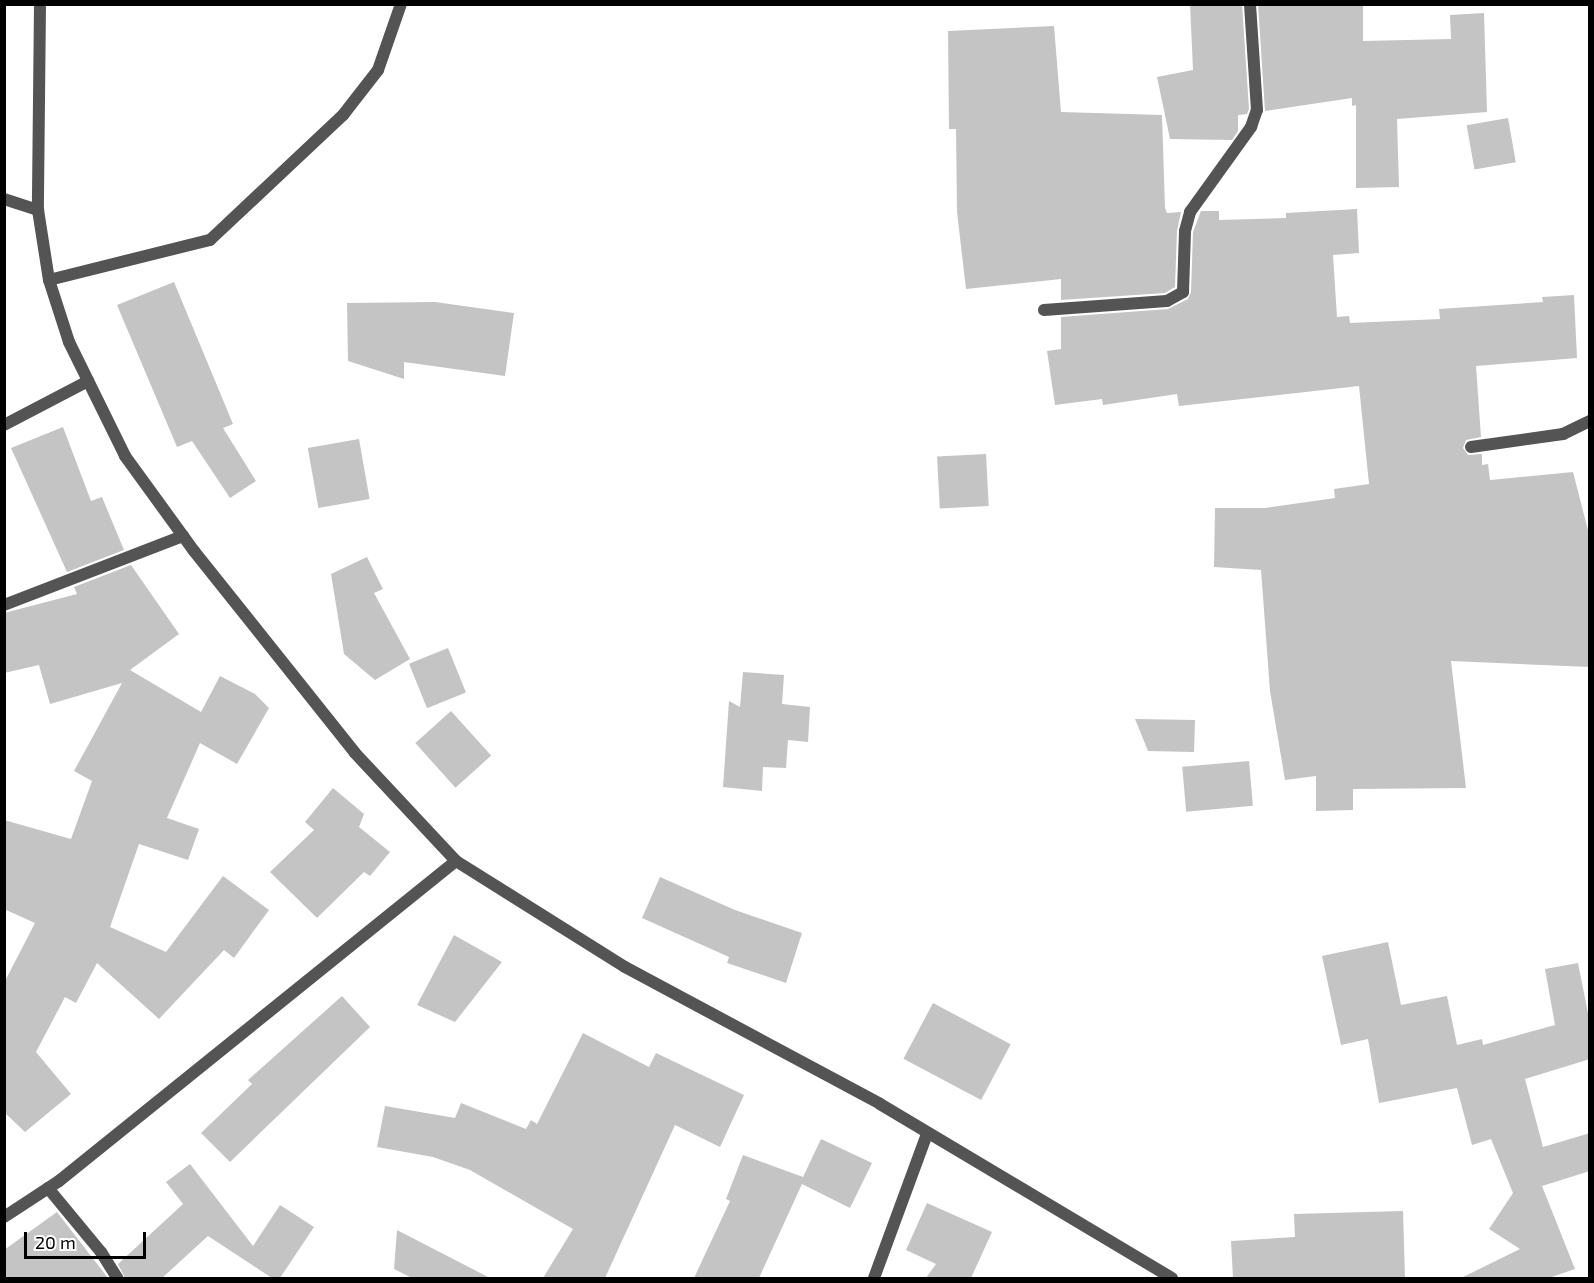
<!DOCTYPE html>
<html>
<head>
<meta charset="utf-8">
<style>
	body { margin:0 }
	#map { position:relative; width:1594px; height:1283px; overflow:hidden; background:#fff; font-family:"Exo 2",sans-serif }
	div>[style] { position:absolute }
	.building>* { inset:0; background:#c4c4c4; transform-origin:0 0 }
	.street>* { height:12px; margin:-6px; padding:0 6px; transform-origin:6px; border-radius:6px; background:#545454 }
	span { translate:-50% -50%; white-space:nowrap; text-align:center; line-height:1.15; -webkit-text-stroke:5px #fff; paint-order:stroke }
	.frame { position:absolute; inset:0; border:6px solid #000; pointer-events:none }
	.scale { position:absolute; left:24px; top:1232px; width:122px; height:27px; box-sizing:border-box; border:3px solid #000; border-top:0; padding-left:8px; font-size:18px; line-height:21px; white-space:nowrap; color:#000; -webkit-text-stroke:4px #fff; paint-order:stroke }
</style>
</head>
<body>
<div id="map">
	<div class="building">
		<i style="clip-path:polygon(1190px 4px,1242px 4px,1249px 109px,1247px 114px,1238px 115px,1238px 131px,1232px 140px,1170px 139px,1157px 77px,1193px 70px)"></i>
		<i style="clip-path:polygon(1258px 4px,1363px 4px,1363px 41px,1451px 39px,1450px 15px,1484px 13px,1487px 112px,1397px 119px,1399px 187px,1356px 188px,1356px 105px,1352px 106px,1352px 98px,1265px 111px)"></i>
		<i style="clip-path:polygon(1054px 26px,1061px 112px,1162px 115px,1165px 208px,1167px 213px,1181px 212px,1177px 231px,1175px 287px,1165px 293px,1061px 300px,1061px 279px,966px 289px,957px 212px,956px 129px,949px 129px,948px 31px)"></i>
		<i style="left:1508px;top:118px;width:45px;height:42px;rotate:80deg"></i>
		<i style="clip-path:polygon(1357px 209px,1359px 253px,1333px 255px,1337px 317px,1349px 316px,1350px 323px,1440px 319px,1439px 309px,1543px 302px,1542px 297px,1574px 295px,1577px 358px,1476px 366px,1481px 437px,1466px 440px,1463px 448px,1468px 455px,1482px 454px,1482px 465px,1488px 464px,1490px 480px,1573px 472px,1590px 538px,1590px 667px,1451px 661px,1466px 788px,1353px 789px,1353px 810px,1316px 811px,1316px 776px,1285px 780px,1270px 691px,1261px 570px,1214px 567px,1215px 508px,1265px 508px,1335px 498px,1334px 489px,1369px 484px,1359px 386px,1179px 406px,1177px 394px,1103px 405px,1102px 399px,1055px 405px,1047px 351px,1061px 349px,1061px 317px,1168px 309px,1188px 299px,1191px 292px,1193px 232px,1201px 211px,1219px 211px,1219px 220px,1286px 218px,1286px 213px)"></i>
		<i style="clip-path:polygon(174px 282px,233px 424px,223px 428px,256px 481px,230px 498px,192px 441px,177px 447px,117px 305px)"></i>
		<i style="clip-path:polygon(435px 302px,514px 313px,505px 376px,404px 362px,404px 379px,348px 361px,347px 303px)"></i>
		<i style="clip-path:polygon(63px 427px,91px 501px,102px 497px,124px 550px,67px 572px,11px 448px)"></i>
		<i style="left:359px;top:439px;width:61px;height:52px;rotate:80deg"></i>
		<i style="left:986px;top:454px;width:52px;height:49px;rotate:87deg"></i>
		<i style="clip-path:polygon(367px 557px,383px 589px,374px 593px,410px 659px,375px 680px,344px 654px,331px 574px)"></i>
		<i style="clip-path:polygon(131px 565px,179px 634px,130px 670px,201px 712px,220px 676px,255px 694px,269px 708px,237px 764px,200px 743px,167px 818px,199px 829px,188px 860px,139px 844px,110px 927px,166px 952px,223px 876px,269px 910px,234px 958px,224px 950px,159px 1019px,97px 963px,76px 1003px,65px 997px,36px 1052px,71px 1094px,25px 1132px,4px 1112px,4px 983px,35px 923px,4px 909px,4px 820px,71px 839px,92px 781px,74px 771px,122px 683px,50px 704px,39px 665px,4px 673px,4px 613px,77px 594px,74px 587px)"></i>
		<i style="left:448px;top:648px;width:48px;height:42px;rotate:68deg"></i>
		<i style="clip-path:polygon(743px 672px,784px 675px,782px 704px,810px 707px,808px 742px,788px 740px,786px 768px,763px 767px,762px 791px,723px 787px,729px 701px,740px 707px)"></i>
		<i style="left:451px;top:711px;width:60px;height:48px;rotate:48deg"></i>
		<i style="clip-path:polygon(1135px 719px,1195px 720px,1194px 752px,1148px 751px)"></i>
		<i style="left:1249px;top:761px;width:45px;height:67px;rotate:85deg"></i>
		<i style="clip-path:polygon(333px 788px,364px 814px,359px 827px,390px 852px,370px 876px,364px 872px,317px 918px,270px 872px,314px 830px,305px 822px)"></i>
		<i style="clip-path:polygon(660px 877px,735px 910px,802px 933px,786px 983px,727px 963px,729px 957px,642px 918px)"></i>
		<i style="clip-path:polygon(454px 935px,502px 962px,455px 1022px,417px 1005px)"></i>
		<i style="clip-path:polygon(1388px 942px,1401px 1005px,1447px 996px,1457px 1045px,1482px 1039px,1483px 1045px,1555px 1025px,1545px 969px,1578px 963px,1590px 1023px,1590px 1059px,1525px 1079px,1543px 1147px,1590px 1133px,1590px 1171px,1542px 1186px,1575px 1269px,1549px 1278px,1461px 1278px,1520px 1249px,1489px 1229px,1513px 1193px,1491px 1139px,1472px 1145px,1457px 1088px,1379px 1103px,1368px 1039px,1341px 1045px,1322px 956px)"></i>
		<i style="clip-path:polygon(342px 996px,370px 1027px,230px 1162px,201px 1133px,252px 1084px,248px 1080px)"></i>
		<i style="left:933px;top:1003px;width:88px;height:63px;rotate:28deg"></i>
		<i style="clip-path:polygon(583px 1033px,649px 1067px,656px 1053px,744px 1095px,720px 1147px,675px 1125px,605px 1278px,543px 1278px,573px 1229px,470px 1170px,433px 1157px,377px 1147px,385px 1106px,455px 1118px,461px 1103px,526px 1129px,531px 1120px,537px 1124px)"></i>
		<i style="clip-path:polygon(821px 1139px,872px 1163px,850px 1208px,802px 1184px,759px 1278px,694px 1278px,730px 1201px,726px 1199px,743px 1155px,803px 1177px)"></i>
		<i style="clip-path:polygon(190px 1164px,253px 1246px,280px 1205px,314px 1227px,280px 1278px,272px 1278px,208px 1236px,162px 1278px,125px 1278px,118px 1264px,183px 1204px,166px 1182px)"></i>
		<i style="clip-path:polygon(927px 1203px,992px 1232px,971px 1278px,926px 1278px,936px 1264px,906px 1250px)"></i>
		<i style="clip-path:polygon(1403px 1211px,1405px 1278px,1233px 1278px,1231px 1241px,1295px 1237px,1294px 1214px)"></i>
		<i style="clip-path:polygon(57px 1212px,108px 1278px,4px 1278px,4px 1250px)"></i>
		<i style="clip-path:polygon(397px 1230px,490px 1278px,412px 1278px,394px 1269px)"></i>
	</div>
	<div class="street">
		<i style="left:40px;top:4px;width:206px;rotate:90.6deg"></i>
		<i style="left:38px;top:210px;width:71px;rotate:81.1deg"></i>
		<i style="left:49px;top:280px;width:65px;rotate:72.1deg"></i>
		<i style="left:69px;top:342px;width:127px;rotate:63.8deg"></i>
		<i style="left:125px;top:456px;width:117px;rotate:54deg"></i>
		<i style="left:194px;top:551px;width:258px;rotate:51.4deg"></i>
		<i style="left:355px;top:753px;width:148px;rotate:46.9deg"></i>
		<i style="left:456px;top:861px;width:199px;rotate:32.1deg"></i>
		<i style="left:625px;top:967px;width:289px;rotate:28.2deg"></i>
		<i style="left:880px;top:1104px;width:340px;rotate:30.8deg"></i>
		<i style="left:4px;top:199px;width:36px;rotate:18deg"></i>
		<i style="left:49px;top:280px;width:166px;rotate:-14deg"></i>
		<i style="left:210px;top:240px;width:183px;rotate:-43.2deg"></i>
		<i style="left:343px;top:115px;width:57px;rotate:-52.1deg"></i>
		<i style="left:378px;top:70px;width:70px;rotate:-70.8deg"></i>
		<i style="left:1044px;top:310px;width:123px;rotate:-4.2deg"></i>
		<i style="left:1167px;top:301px;width:18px;rotate:-29deg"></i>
		<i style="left:1183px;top:292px;width:61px;rotate:-88.1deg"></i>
		<i style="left:1185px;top:231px;width:20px;rotate:-75deg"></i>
		<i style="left:1190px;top:212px;width:105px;rotate:-54.3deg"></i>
		<i style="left:1251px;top:127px;width:18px;rotate:-71deg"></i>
		<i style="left:1257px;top:110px;width:106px;rotate:-93.8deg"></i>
		<i style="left:4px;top:425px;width:95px;rotate:-27.6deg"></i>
		<i style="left:1471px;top:447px;width:93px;rotate:-8deg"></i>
		<i style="left:1563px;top:434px;width:30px;rotate:-26deg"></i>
		<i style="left:4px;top:605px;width:192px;rotate:-21.1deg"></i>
		<i style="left:48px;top:1188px;width:83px;rotate:50.4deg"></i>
		<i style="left:101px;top:1252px;width:31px;rotate:58deg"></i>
		<i style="left:4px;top:1217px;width:66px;rotate:-33.2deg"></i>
		<i style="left:59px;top:1181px;width:510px;rotate:-38.87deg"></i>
		<i style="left:874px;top:1278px;width:153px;rotate:-69.8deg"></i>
	</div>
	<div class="frame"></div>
	<div class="scale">20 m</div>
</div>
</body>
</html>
